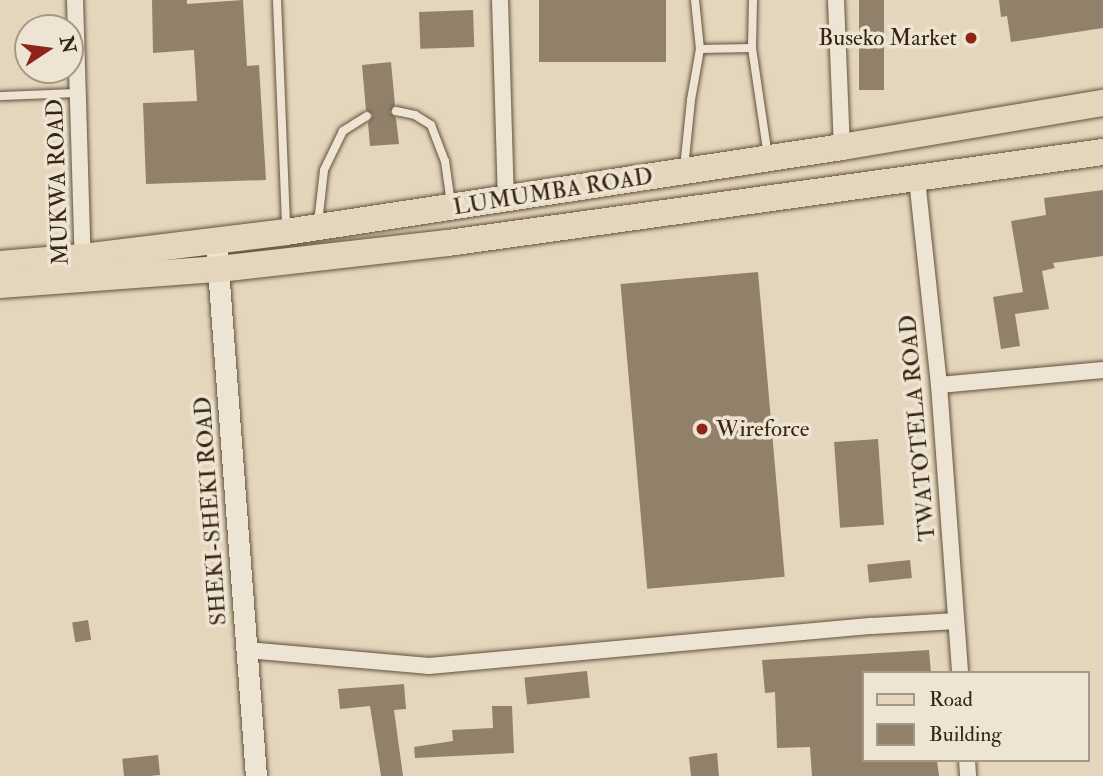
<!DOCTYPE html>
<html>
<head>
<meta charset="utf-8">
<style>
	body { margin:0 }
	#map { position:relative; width:1103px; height:776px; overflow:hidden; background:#e4d6bc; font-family:"IM FELL Double Pica",serif }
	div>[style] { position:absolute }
	.building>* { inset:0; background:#91816a; transform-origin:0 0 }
	.roads { filter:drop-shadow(0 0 2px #63513c) drop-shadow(0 0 2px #63513c) }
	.service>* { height:8px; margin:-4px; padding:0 4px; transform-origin:4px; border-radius:4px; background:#ede4d3 }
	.minor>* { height:16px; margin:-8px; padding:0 8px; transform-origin:8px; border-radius:8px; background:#ede4d3 }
	.tertiary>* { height:21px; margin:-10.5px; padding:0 10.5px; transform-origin:10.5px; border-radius:10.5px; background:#ede4d3 }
	.primary>* { height:26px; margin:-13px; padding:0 13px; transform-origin:13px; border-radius:13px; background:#e4d6bc }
	.dots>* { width:19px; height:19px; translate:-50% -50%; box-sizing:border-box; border:4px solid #ede4d3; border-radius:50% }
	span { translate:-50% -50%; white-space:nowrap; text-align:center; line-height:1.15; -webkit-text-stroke:7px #ede4d3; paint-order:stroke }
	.poi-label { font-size:23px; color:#382511 }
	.right { translate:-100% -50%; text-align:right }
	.left { translate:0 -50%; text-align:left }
	.street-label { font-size:23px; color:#382511 }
	.legend { position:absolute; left:862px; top:671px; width:228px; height:91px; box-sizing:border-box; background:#ede4d3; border:2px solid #a59885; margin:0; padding:9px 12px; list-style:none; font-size:21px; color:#382511 }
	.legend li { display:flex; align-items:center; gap:14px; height:35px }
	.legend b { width:35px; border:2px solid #a59885 }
	.north { position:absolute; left:14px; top:14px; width:70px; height:70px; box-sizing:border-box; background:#ede4d3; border:2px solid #a59885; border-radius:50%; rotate:77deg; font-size:19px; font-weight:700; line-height:28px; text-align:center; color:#382511 }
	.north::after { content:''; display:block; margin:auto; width:24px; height:32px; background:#8f2418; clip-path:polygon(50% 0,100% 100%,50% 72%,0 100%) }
</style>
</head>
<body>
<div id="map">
	<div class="building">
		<i style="clip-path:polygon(152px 0,187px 0,187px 4px,243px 0,247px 66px,259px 65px,266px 180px,146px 184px,143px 103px,197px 101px,194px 50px,153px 53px)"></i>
		<i style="left:539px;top:0;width:127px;height:62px"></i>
		<i style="left:859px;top:0;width:25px;height:90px"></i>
		<i style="clip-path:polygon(999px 0,1103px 0,1103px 28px,1011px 42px,1007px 16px,1001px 17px)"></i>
		<i style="left:473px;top:10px;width:37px;height:54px;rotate:88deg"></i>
		<i style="clip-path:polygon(391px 62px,395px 105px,390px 112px,396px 118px,399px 144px,370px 146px,368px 123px,373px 115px,366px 110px,362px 65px)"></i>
		<i style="clip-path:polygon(1103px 190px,1103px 256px,1053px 263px,1055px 268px,1042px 271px,1049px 309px,1015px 314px,1020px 346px,1001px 349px,993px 297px,1023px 292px,1011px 221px,1046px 215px,1044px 198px)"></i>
		<i style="left:758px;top:272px;width:306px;height:138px;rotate:85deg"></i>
		<i style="left:878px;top:439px;width:86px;height:44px;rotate:86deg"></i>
		<i style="left:910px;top:560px;width:18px;height:43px;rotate:84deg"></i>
		<i style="left:88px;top:620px;width:20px;height:16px;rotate:81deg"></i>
		<i style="clip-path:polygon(929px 650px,931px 673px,863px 673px,863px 760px,937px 760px,939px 776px,812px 776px,810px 747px,777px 748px,775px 692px,765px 693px,762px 660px)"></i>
		<i style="left:587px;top:671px;width:27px;height:63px;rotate:84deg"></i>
		<i style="clip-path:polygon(404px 684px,406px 709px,394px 710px,403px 776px,381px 776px,370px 706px,340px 709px,338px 689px)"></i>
		<i style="clip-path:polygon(492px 706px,512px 706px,514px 753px,415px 758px,414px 747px,453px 741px,452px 730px,493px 728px)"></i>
		<i style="clip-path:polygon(717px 753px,719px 776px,691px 776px,689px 757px)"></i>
		<i style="left:158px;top:755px;width:20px;height:36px;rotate:84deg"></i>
	</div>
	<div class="roads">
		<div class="service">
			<i style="left:277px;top:0;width:228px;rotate:87.7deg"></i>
			<i style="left:695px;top:0;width:49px;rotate:84.2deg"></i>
			<i style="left:752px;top:48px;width:48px;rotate:-88.8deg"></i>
			<i style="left:0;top:96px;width:78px;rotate:-2.2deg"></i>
			<i style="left:396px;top:111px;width:19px;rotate:12deg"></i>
			<i style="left:415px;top:115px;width:19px;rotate:32deg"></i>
			<i style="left:431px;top:125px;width:39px;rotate:69deg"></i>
			<i style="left:445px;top:161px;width:42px;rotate:81.9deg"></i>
			<i style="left:684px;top:168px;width:68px;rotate:-84.1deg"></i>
			<i style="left:691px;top:100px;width:52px;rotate:-80deg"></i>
			<i style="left:700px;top:49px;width:52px;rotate:-1.1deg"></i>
			<i style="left:752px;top:48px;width:109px;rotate:81.6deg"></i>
			<i style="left:318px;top:223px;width:53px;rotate:-83.5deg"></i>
			<i style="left:324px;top:170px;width:43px;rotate:-64deg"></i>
			<i style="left:343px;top:131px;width:28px;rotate:-32deg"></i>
		</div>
		<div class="minor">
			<i style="left:75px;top:0;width:263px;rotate:88.3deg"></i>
			<i style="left:500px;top:0;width:200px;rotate:88.3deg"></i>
			<i style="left:836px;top:0;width:147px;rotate:87.7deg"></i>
			<i style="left:917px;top:179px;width:207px;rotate:83.9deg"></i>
			<i style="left:939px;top:385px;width:289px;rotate:85.8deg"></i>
			<i style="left:939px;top:385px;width:165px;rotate:-5.2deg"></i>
			<i style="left:247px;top:650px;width:183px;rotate:5deg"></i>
			<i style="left:429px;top:666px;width:445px;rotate:-5.2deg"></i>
			<i style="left:872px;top:626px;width:84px;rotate:-3.4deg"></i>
			<i style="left:967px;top:760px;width:16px;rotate:86deg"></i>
		</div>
		<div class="tertiary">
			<i style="left:216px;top:242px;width:535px;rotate:85.72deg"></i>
		</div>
		<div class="primary">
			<i style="left:0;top:264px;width:83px;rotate:-4.8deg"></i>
			<i style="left:83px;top:257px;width:205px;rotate:-7deg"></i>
			<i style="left:286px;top:232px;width:562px;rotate:-8.69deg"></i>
			<i style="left:842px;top:147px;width:265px;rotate:-9.6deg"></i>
			<i style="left:0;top:285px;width:220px;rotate:-4.2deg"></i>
			<i style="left:219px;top:269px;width:230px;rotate:-6.5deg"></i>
			<i style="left:448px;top:243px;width:661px;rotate:-7.91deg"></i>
		</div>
	</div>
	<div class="dots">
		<i style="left:971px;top:38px;background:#8f2418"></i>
		<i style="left:702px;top:429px;background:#8f2418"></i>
	</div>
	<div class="poi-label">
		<span class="right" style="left:957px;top:38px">Buseko Market</span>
		<span class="left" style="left:716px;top:429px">Wireforce</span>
	</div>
	<div class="street-label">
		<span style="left:58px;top:182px;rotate:-92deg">MUKWA ROAD</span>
		<span style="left:553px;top:192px;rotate:-9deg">LUMUMBA ROAD</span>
		<span style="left:918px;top:428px;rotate:-95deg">TWATOTELA ROAD</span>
		<span style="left:211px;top:511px;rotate:-94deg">SHEKI-SHEKI ROAD</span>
	</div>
	<ul class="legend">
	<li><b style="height:9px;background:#e4d6bc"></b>Road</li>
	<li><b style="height:19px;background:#91816a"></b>Building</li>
	</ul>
	<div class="north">N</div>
</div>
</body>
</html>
